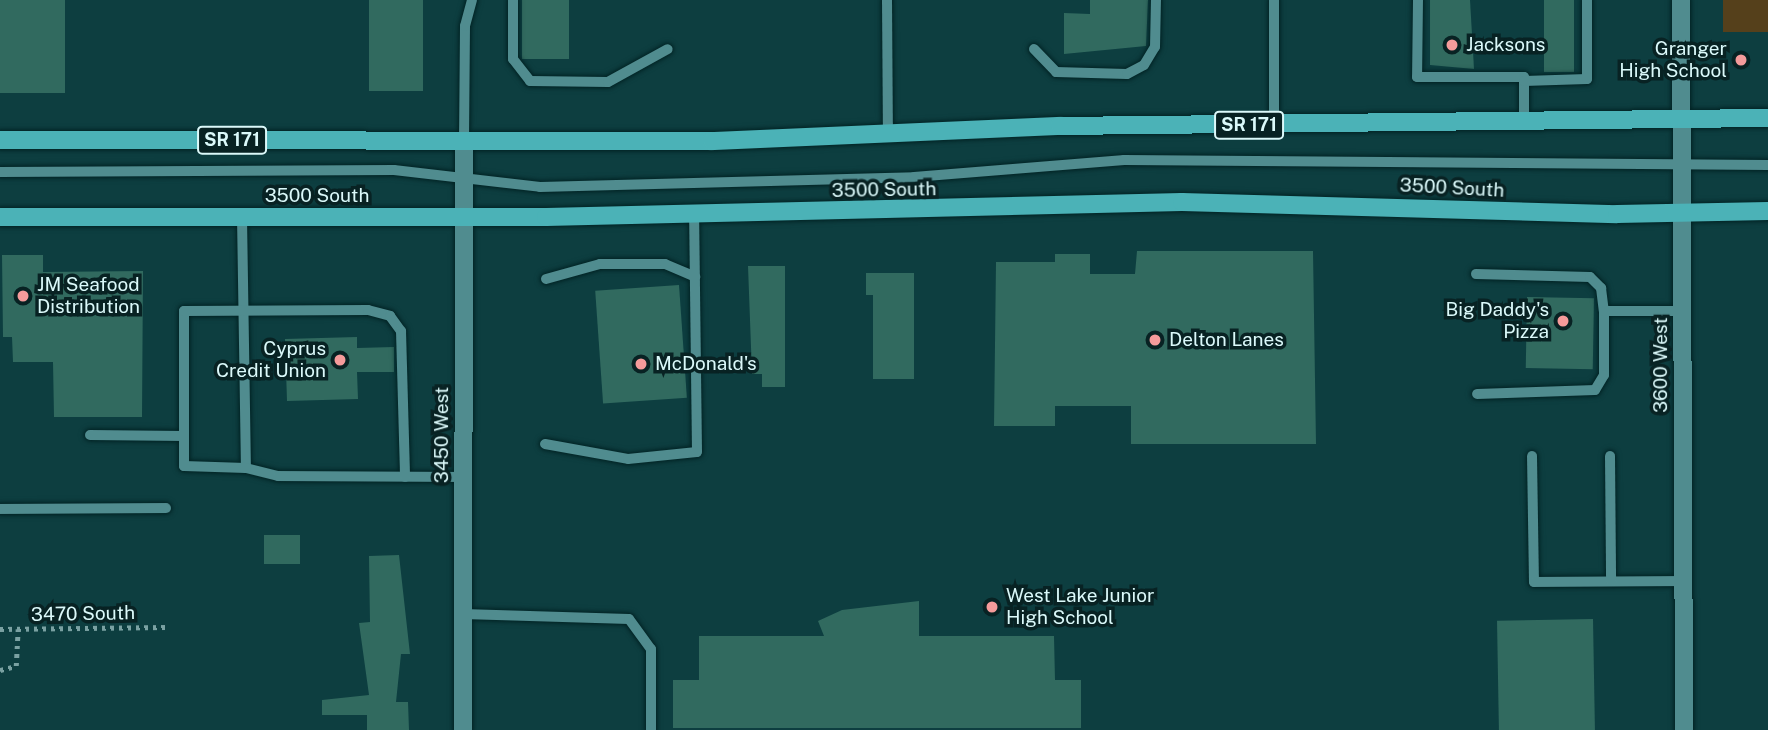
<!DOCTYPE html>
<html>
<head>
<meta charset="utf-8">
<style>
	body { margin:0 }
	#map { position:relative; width:1768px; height:730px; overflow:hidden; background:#0d3e40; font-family:"Public Sans",sans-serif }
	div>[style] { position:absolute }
	.green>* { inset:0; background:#55401b; transform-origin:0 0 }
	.building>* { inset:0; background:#316a5f; transform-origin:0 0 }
	.path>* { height:4.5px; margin-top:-2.25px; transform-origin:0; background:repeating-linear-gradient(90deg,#7aa1a2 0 3.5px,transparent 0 8.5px) }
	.roads { filter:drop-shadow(0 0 2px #022324) drop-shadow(0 0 2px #022324) }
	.service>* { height:10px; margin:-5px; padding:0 5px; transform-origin:5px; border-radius:5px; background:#508c8f }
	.minor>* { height:18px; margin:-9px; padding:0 9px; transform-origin:9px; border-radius:9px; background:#508c8f }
	.tertiary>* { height:18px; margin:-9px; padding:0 9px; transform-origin:9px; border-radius:9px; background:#508c8f }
	.primary>* { height:18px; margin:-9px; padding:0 9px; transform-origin:9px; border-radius:9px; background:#4bb2b7 }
	.dots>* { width:19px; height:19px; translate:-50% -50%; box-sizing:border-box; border:4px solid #082223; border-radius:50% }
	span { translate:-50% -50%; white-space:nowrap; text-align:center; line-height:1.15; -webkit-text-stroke:7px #082223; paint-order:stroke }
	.shield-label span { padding:2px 5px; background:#082223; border:2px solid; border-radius:5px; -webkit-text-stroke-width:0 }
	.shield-label { font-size:18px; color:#dbf9fa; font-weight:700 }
	.poi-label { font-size:19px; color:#dbf9fa }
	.left { translate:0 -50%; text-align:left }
	.right { translate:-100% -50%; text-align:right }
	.street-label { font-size:19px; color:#dbf9fa }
</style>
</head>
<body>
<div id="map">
	<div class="green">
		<i style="left:1723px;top:0;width:45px;height:32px"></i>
	</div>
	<div class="building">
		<i style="left:0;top:0;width:65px;height:93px"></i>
		<i style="left:369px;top:0;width:54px;height:91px"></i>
		<i style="left:522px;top:0;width:47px;height:59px"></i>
		<i style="clip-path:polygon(1090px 0,1148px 0,1146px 46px,1064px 54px,1064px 13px,1090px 14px)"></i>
		<i style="clip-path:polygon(1430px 0,1470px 0,1474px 69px,1430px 65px)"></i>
		<i style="left:1544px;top:0;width:30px;height:72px"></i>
		<i style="clip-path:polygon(1137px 251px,1313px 251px,1316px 444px,1131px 444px,1131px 406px,1055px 406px,1055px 426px,994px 426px,996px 262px,1055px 262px,1055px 254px,1090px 254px,1090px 274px,1135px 274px)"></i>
		<i style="clip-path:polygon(2px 255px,43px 255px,43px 272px,143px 271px,142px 417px,54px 417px,53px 362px,13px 362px,12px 337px,3px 337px)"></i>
		<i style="clip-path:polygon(748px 266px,785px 266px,785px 387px,762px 387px,762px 374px,752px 374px)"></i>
		<i style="clip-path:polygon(866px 273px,914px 273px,914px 379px,873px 379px,873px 295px,866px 295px)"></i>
		<i style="left:679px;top:285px;width:113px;height:84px;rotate:86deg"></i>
		<i style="left:1527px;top:297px;width:67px;height:71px;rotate:1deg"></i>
		<i style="clip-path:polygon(357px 337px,357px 348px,394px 347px,394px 372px,357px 372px,358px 399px,287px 401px,285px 339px)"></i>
		<i style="left:264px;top:535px;width:36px;height:29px"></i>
		<i style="clip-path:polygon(399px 555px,410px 654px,401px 654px,396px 702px,408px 702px,409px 730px,367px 730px,367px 715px,322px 715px,322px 700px,369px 695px,359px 623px,370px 622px,369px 556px)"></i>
		<i style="clip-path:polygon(919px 601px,919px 636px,1054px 636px,1055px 680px,1081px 680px,1081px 728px,673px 728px,673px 680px,699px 680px,699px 636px,824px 636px,818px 621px,842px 610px)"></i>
		<i style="left:1593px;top:619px;width:111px;height:96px;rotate:89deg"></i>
	</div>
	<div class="path">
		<i style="left:0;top:629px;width:167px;rotate:-0.7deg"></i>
		<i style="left:0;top:670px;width:16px;rotate:-14deg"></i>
		<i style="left:16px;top:666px;width:37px;rotate:-87deg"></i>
	</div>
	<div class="roads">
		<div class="service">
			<i style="left:513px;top:0;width:59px;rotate:90deg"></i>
			<i style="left:513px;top:59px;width:28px;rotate:52deg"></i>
			<i style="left:530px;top:81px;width:78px;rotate:0.7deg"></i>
			<i style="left:608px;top:82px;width:68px;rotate:-28.8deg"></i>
			<i style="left:887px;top:0;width:137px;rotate:89.6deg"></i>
			<i style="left:1274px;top:0;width:125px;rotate:90deg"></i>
			<i style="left:1418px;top:0;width:77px;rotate:90.7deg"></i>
			<i style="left:1417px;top:77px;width:107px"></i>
			<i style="left:1524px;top:77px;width:46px;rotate:90deg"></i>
			<i style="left:1034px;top:49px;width:32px;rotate:46deg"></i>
			<i style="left:1056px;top:72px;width:71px;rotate:1.6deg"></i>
			<i style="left:1127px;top:74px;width:19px;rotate:-28deg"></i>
			<i style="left:1144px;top:65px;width:21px;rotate:-59deg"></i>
			<i style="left:1155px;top:47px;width:47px;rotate:-88.8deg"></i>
			<i style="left:1524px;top:81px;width:63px;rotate:-1.8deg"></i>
			<i style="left:1587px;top:79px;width:79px;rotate:-90deg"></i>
			<i style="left:464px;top:141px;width:115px;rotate:-89.5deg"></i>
			<i style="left:465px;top:26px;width:27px;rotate:-75deg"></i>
			<i style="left:0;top:172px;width:394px;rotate:-0.3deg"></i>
			<i style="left:394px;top:170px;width:147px;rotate:6.6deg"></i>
			<i style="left:540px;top:187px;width:374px;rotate:-1.5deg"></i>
			<i style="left:914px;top:177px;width:211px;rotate:-4.6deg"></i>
			<i style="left:1124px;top:160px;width:644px;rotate:0.44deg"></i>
			<i style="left:242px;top:217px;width:251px;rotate:89.1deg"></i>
			<i style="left:246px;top:468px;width:33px;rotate:14deg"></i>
			<i style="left:278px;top:476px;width:185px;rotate:0.3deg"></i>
			<i style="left:1476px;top:274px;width:114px;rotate:1.5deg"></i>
			<i style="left:1590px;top:277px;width:16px;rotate:45deg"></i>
			<i style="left:1601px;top:288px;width:23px;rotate:83deg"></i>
			<i style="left:1604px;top:311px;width:64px;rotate:90deg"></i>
			<i style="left:1604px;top:375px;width:17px;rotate:121deg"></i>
			<i style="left:1595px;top:390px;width:118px;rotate:178.1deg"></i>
			<i style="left:546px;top:279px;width:56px;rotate:-15.5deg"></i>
			<i style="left:600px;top:264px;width:65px"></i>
			<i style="left:665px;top:264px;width:33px;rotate:23deg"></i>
			<i style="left:1604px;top:311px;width:78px"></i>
			<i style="left:90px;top:435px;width:94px;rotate:0.6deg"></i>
			<i style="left:545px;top:444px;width:84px;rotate:10.2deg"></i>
			<i style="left:628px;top:459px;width:69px;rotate:-5.8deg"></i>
			<i style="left:697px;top:452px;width:238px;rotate:-90.7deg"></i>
			<i style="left:1532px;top:456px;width:126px;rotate:89.1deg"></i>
			<i style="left:1534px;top:582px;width:149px;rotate:-0.4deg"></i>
			<i style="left:1610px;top:456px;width:125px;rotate:89.5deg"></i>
			<i style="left:246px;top:468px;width:62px;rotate:-178.2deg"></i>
			<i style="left:184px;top:466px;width:155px;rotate:-90deg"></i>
			<i style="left:184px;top:311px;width:184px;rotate:-0.3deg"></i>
			<i style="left:368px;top:310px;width:23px;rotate:15deg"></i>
			<i style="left:390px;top:316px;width:19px;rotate:54deg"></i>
			<i style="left:401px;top:331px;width:146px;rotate:88.4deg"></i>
			<i style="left:0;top:509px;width:166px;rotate:-0.3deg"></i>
			<i style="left:463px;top:614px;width:166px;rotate:1.7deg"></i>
			<i style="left:629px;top:619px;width:37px;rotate:54deg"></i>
			<i style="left:651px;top:649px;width:81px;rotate:90deg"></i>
		</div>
		<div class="minor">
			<i style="left:463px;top:730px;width:589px;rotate:-89.9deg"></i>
		</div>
		<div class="tertiary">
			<i style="left:1681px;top:0;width:730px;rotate:89.76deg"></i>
		</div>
		<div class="primary">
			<i style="left:0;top:140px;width:712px;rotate:0.08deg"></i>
			<i style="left:712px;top:141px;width:348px;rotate:-2.5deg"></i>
			<i style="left:1060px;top:126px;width:708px;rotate:-0.65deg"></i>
			<i style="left:0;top:217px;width:546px"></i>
			<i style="left:546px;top:217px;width:636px;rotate:-1.35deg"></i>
			<i style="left:1182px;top:202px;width:435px;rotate:1.6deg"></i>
			<i style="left:1617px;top:214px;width:151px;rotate:-1.1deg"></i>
		</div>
	</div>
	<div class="dots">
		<i style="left:1452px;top:45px;background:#f59b9b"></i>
		<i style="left:1741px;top:60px;background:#f59b9b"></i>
		<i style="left:23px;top:296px;background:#f59b9b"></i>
		<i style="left:1563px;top:321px;background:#f59b9b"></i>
		<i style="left:1155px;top:340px;background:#f59b9b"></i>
		<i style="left:340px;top:360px;background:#f59b9b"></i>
		<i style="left:641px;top:364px;background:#f59b9b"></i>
		<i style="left:992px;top:607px;background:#f59b9b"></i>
	</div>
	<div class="shield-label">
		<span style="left:1249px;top:125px">SR 171</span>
		<span style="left:232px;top:140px">SR 171</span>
	</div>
	<div class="poi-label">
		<span class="left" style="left:1466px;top:45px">Jacksons</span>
		<span class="right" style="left:1727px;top:60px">Granger<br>High School</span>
		<span class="left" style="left:37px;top:296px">JM Seafood<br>Distribution</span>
		<span class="right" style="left:1549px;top:321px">Big Daddy's<br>Pizza</span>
		<span class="left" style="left:1169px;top:340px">Delton Lanes</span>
		<span class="right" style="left:326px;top:360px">Cyprus<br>Credit Union</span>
		<span class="left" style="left:655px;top:364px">McDonald's</span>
		<span class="left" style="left:1006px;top:607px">West Lake Junior<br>High School</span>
	</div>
	<div class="street-label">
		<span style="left:1452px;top:188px;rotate:3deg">3500 South</span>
		<span style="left:884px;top:190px;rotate:-1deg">3500 South</span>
		<span style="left:317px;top:196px">3500 South</span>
		<span style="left:1661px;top:365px;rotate:-90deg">3600 West</span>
		<span style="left:442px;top:435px;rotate:-90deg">3450 West</span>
		<span style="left:83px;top:614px;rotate:-1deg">3470 South</span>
	</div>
</div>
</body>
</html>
